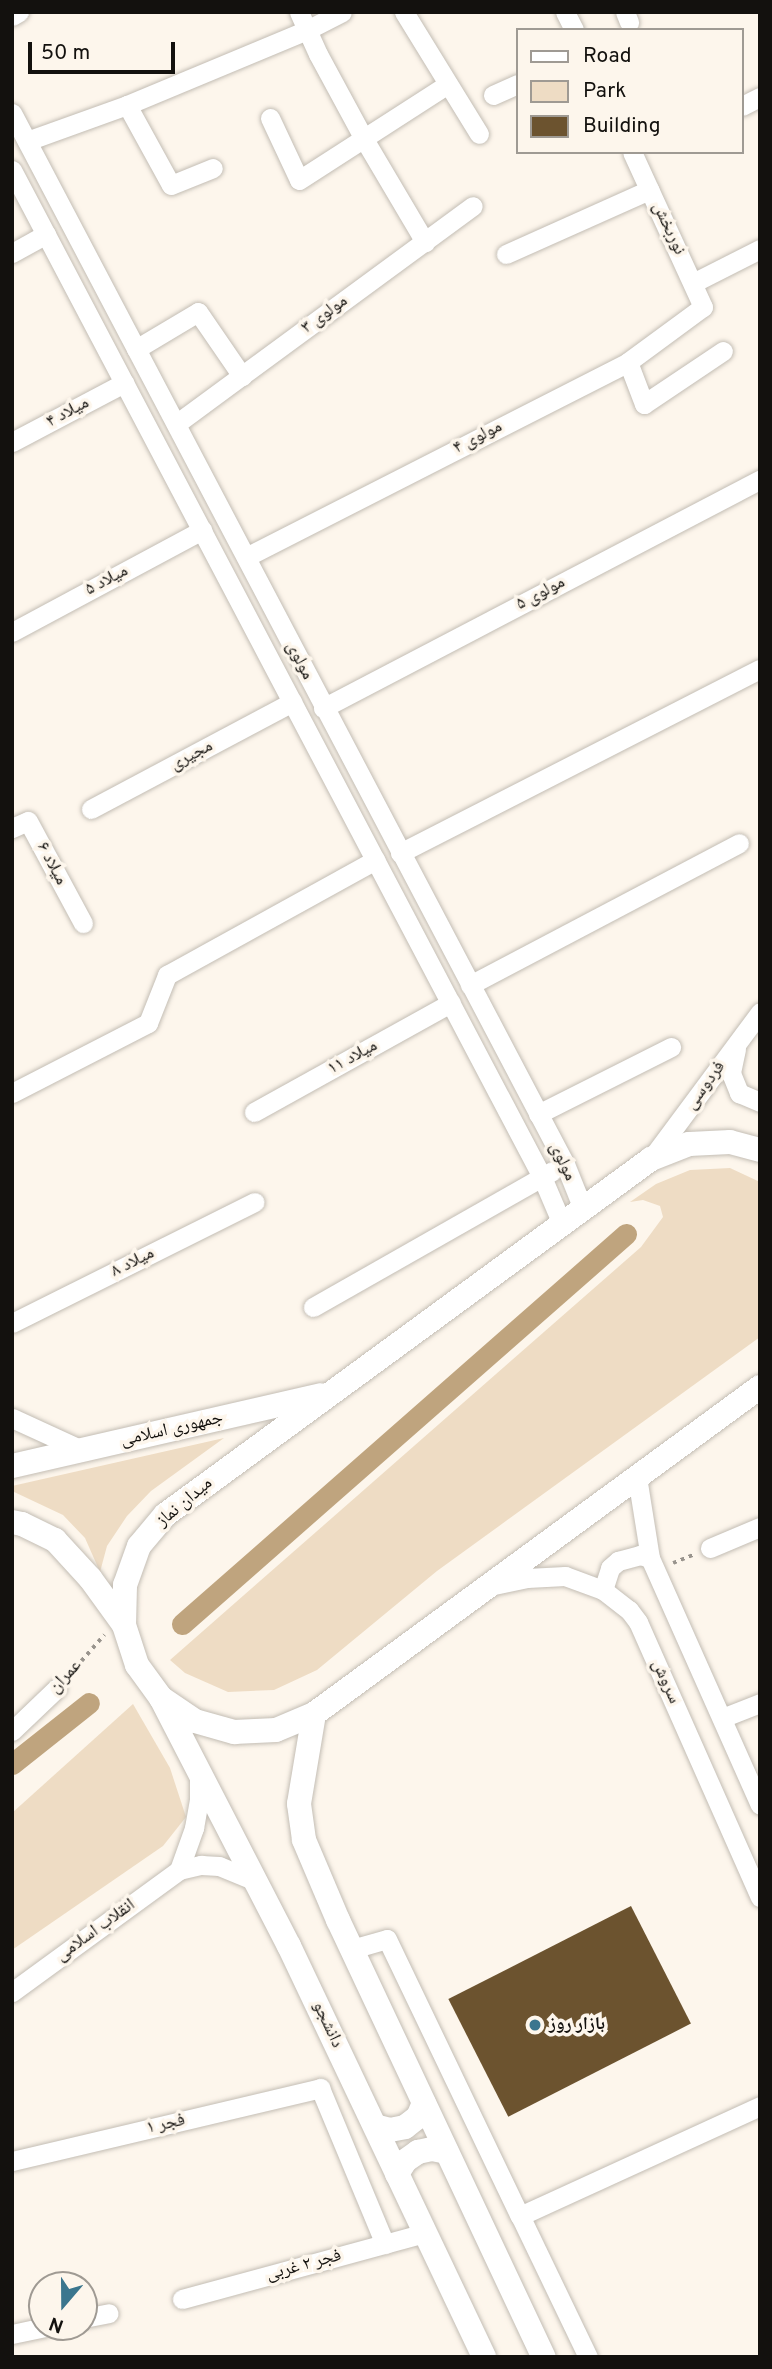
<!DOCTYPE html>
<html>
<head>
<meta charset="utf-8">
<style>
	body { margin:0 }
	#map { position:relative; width:772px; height:2369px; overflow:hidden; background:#fdf6ec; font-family:Overpass,"Noto Naskh Arabic",sans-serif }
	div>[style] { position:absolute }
	.green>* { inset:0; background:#eedcc4 }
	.canal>* { height:21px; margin:-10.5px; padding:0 10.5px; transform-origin:10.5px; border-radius:10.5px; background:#bfa47e }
	.building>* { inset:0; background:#6c532f; transform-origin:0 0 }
	.path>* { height:3.5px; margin-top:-1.75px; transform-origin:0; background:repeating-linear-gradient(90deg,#99948d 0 3.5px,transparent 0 8.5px) }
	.roads { filter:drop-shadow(0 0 2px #c3bdb4) drop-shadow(0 0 2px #c3bdb4) }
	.minor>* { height:19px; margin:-9.5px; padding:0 9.5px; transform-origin:9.5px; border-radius:9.5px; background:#fff }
	.major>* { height:24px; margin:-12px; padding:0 12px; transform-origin:12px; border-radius:12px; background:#fff }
	.dots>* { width:19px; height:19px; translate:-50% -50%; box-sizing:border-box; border:4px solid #fdf6ec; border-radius:50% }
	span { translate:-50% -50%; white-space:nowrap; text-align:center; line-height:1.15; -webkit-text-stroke:7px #fdf6ec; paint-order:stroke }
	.street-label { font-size:18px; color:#13110e }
	.poi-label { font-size:18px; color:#13110e; font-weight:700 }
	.left { translate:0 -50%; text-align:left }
	.frame { position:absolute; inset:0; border:14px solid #13110e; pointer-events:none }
	.legend { position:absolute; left:516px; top:28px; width:228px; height:126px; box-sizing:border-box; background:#fdf6ec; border:2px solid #9f9a93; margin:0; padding:9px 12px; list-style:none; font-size:21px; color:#13110e }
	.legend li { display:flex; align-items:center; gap:14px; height:35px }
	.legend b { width:35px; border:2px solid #9f9a93 }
	.north { position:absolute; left:28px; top:2271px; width:70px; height:70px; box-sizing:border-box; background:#fdf6ec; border:2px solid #9f9a93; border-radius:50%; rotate:200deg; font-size:19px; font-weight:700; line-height:28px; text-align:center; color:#13110e }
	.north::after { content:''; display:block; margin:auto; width:24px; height:32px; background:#3b768e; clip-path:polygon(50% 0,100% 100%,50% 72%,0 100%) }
	.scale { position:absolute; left:28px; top:42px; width:147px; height:32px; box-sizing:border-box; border:4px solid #13110e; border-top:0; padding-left:9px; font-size:21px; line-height:24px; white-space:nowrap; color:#13110e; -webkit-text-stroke:5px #fdf6ec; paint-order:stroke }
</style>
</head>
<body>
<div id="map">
	<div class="green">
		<i style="clip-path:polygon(730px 1168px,760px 1182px,760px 1337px,437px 1571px,317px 1670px,274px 1690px,228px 1692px,185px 1673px,170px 1660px,641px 1247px,663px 1217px,660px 1206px,643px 1200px,630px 1202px,656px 1184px,690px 1170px)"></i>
		<i style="clip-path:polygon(224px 1438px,151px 1491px,127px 1516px,107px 1546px,100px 1572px,85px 1538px,63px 1515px,12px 1491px,12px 1486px)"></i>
		<i style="clip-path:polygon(133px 1704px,170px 1768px,186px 1817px,163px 1846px,12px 1950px,12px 1813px)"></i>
	</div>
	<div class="canal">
		<i style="left:182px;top:1624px;width:591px;rotate:-41.3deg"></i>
		<i style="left:12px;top:1764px;width:98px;rotate:-38.4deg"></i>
	</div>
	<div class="building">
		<i style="left:631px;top:1906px;width:132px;height:205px;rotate:63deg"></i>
	</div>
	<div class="path">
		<i style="left:673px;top:1563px;width:24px;rotate:-22deg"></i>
		<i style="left:70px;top:1674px;width:52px;rotate:-48.9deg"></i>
	</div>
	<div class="roads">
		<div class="minor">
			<i style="left:299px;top:12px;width:46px;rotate:65.7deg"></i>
			<i style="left:318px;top:54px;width:97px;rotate:61.6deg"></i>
			<i style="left:364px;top:139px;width:120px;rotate:59.4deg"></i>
			<i style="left:404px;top:12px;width:143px;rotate:58.4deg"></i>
			<i style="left:565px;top:12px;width:20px;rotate:63deg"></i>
			<i style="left:625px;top:12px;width:11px;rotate:68deg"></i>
			<i style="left:12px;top:16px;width:8px;rotate:-30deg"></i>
			<i style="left:493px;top:95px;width:27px;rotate:-24deg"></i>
			<i style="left:127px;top:105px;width:91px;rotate:61.2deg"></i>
			<i style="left:171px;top:185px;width:45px;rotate:-22deg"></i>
			<i style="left:742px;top:106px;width:20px;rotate:-27deg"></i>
			<i style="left:12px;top:113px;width:1188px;rotate:62.25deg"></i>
			<i style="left:565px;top:1164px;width:48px;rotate:68.2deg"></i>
			<i style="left:270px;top:118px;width:68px;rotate:64.9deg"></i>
			<i style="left:299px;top:180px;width:177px;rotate:-32.8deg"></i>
			<i style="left:27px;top:141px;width:106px;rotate:-19.8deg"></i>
			<i style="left:127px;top:105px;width:195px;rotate:-22.6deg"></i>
			<i style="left:307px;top:30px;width:39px;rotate:-27deg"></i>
			<i style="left:12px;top:170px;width:1138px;rotate:62.24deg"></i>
			<i style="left:542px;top:1177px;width:51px;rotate:66.9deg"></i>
			<i style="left:12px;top:253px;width:39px;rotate:-29deg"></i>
			<i style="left:506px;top:254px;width:157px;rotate:-24.1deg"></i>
			<i style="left:693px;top:283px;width:75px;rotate:-26.9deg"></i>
			<i style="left:136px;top:349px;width:72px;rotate:-30.8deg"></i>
			<i style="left:198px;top:312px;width:78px;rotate:55.5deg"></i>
			<i style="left:628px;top:362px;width:45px;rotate:69.1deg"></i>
			<i style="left:644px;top:404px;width:95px;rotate:-33.9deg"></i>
			<i style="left:176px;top:424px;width:368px;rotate:-36.3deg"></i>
			<i style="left:12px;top:442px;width:127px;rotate:-27.8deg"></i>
			<i style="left:246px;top:557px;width:429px;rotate:-27deg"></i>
			<i style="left:628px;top:362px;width:93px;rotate:-36.3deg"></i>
			<i style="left:703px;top:307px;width:170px;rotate:-114.6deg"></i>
			<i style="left:12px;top:632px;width:216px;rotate:-28.2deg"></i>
			<i style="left:323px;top:708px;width:493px;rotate:-27.6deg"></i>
			<i style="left:91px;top:809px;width:228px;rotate:-28deg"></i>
			<i style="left:12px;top:828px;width:17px;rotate:-24deg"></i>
			<i style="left:28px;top:821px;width:116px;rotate:61.7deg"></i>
			<i style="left:400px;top:853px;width:404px;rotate:-27.1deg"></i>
			<i style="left:470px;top:985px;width:304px;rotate:-27.8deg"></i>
			<i style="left:736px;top:1049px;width:25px;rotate:102deg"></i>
			<i style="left:731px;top:1073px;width:22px;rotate:68deg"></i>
			<i style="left:739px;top:1093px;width:23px;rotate:23deg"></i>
			<i style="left:12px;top:1093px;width:153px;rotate:-27.2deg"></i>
			<i style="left:148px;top:1023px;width:52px;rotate:-68.4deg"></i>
			<i style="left:167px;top:975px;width:238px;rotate:-28.9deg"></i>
			<i style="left:254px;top:1112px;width:225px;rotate:-29deg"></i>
			<i style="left:538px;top:1114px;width:149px;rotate:-26.7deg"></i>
			<i style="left:651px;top:1159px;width:183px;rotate:-53.4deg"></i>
			<i style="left:313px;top:1307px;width:275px;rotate:-29.6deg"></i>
			<i style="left:12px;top:1323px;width:271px;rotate:-26.5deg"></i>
			<i style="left:12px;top:1418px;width:79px;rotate:24.6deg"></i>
			<i style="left:637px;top:1477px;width:82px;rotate:80.9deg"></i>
			<i style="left:650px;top:1558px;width:270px;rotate:66deg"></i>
			<i style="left:710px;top:1548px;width:54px;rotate:-22.8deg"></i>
			<i style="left:494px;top:1585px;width:34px;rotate:-12deg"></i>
			<i style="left:527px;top:1578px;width:38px;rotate:-3deg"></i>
			<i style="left:565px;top:1576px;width:40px;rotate:20.2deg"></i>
			<i style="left:603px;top:1590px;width:33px;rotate:38deg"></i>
			<i style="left:629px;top:1610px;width:15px;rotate:53deg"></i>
			<i style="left:638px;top:1622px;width:301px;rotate:66.1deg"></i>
			<i style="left:603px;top:1590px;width:23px;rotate:-72deg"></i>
			<i style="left:610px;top:1568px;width:11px;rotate:-41deg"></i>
			<i style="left:618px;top:1561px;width:23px;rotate:-15deg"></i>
			<i style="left:640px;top:1555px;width:10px;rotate:17deg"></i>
			<i style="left:722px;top:1718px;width:41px;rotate:-21.5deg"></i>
			<i style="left:12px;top:1731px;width:62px;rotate:-43.7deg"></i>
			<i style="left:179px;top:1870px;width:45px;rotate:-70.3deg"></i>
			<i style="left:194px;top:1828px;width:28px;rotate:-80deg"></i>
			<i style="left:199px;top:1800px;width:24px;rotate:-90deg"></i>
			<i style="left:352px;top:1949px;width:36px;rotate:-16deg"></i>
			<i style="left:387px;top:1939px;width:307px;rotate:64.4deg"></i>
			<i style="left:12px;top:1992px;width:207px;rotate:-36.1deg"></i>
			<i style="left:179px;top:1870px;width:23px;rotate:-13deg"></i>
			<i style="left:201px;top:1865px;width:18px;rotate:3deg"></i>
			<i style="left:219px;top:1866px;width:42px;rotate:22.3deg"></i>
			<i style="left:12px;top:2161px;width:317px;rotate:-13.3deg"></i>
			<i style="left:320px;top:2088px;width:169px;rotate:67.4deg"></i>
			<i style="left:182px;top:2299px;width:252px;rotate:-15.2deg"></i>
			<i style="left:84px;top:2318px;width:25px;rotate:-11deg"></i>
			<i style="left:12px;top:2334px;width:33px;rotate:-12deg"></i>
			<i style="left:588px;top:2357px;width:157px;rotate:-115.7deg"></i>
			<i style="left:520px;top:2216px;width:264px;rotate:-24.6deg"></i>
		</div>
		<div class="major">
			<i style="left:760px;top:1150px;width:31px;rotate:-165deg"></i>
			<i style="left:730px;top:1142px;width:41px;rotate:177.2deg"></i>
			<i style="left:689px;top:1144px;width:41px;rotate:158.5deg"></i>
			<i style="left:651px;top:1159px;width:602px;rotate:143.78deg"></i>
			<i style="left:165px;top:1515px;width:40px;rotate:130deg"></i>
			<i style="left:139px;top:1546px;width:41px;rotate:109.7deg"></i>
			<i style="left:125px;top:1585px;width:40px;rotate:91.4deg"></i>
			<i style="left:124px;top:1625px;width:42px;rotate:72deg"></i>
			<i style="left:137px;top:1665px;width:41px;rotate:54deg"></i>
			<i style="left:161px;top:1698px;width:41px;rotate:34.1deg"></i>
			<i style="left:195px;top:1721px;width:41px;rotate:15.8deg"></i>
			<i style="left:234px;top:1732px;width:42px;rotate:-2.7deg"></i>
			<i style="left:276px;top:1730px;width:41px;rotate:-22.8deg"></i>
			<i style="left:314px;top:1714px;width:553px;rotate:-36.25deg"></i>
			<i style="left:12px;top:1466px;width:317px;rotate:-12.9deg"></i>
			<i style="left:12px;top:1522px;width:10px;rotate:11deg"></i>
			<i style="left:22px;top:1524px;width:37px;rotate:26deg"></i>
			<i style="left:55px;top:1540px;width:52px;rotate:47.4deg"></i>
			<i style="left:90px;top:1578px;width:58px;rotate:54.1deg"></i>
			<i style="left:161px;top:1698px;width:279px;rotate:62.7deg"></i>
			<i style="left:289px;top:1946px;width:455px;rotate:64.6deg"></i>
			<i style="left:314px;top:1714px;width:91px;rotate:99.5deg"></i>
			<i style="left:299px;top:1804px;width:36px;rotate:82deg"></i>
			<i style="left:304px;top:1840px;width:87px;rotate:67deg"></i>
			<i style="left:338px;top:1920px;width:483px;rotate:64.8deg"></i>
			<i style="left:375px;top:2126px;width:16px;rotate:15deg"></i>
			<i style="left:390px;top:2130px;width:15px;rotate:-11deg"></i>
			<i style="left:405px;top:2127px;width:16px;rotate:-38deg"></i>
			<i style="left:418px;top:2117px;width:15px;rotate:-67deg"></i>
			<i style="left:397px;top:2174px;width:15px;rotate:-58deg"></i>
			<i style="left:405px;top:2161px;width:16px;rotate:-35deg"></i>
			<i style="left:418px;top:2152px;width:14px;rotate:-12deg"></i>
			<i style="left:432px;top:2149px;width:15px;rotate:11deg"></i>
		</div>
	</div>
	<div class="dots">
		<i style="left:535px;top:2025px;background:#3b768e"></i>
	</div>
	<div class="street-label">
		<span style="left:668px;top:229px;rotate:65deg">نوربخش</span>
		<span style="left:325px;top:315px;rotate:-36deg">مولوی ۳</span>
		<span style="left:68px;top:413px;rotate:-28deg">میلاد ۴</span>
		<span style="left:478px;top:438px;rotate:-27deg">مولوی ۴</span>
		<span style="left:107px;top:581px;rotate:-28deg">میلاد ۵</span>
		<span style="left:541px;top:594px;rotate:-28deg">مولوی ۵</span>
		<span style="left:299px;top:661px;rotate:63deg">مولوی</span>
		<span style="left:192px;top:756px;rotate:-28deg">مجیری</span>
		<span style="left:51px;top:864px;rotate:62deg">میلاد ۶</span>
		<span style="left:353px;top:1058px;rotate:-29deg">میلاد ۱۱</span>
		<span style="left:706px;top:1086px;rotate:-54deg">فردوسی</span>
		<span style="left:562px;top:1162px;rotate:65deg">مولوی</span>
		<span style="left:133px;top:1263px;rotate:-27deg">میلاد ۸</span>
		<span style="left:172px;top:1430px;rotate:-13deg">جمهوری اسلامی</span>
		<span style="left:185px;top:1503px;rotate:-40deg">میدان نماز</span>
		<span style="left:66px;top:1677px;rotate:-47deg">عمران</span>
		<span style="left:665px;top:1682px;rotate:66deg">سروش</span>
		<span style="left:96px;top:1931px;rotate:-36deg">انقلاب اسلامی</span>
		<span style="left:327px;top:2025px;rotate:65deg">دانشجو</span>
		<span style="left:166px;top:2125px;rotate:-13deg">فجر ۱</span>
		<span style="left:304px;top:2266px;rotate:-15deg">فجر ۲ غربی</span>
	</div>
	<div class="poi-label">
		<span class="left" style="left:549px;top:2025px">بازار روز</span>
	</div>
	<div class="frame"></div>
	<ul class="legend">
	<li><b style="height:9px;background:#fff"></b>Road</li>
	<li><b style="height:19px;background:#eedcc4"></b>Park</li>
	<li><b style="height:19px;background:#6c532f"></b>Building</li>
	</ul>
	<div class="north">N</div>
	<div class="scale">50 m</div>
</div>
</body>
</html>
